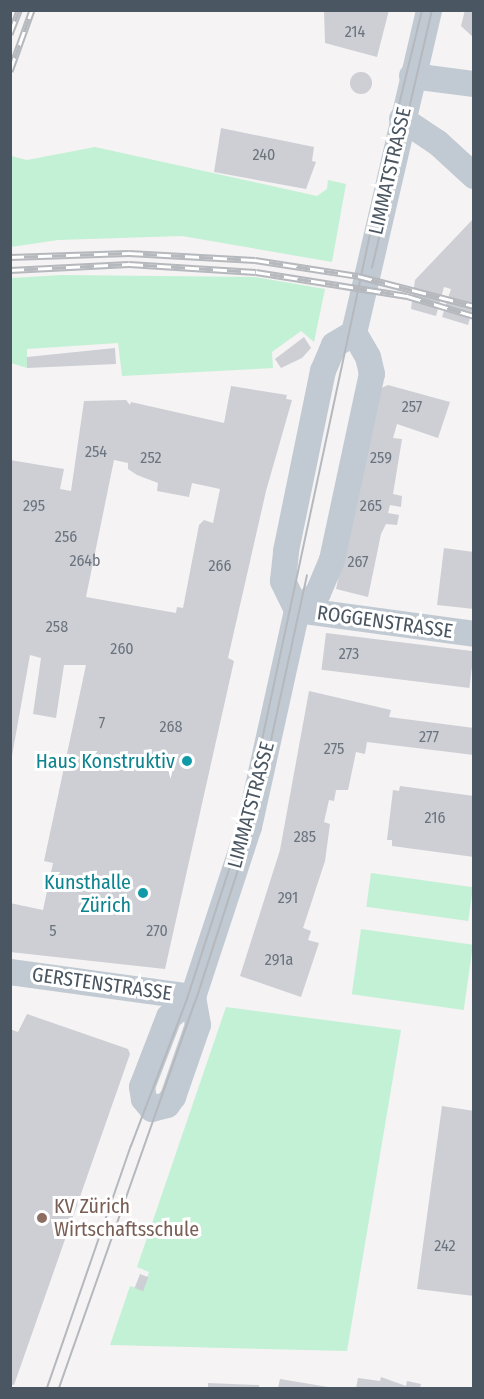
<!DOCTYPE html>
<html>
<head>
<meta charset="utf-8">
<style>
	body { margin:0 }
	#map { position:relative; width:484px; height:1399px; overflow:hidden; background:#f5f3f3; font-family:"Fira Sans Condensed",sans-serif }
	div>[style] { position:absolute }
	.green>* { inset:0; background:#c3f1d5; transform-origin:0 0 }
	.building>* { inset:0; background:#cdcfd5; transform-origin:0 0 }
	.round { border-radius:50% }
	.minor>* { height:26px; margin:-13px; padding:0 13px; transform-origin:13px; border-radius:13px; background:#c1cad2 }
	.tram>* { height:1.5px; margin:-0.75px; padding:0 0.75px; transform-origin:0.75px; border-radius:0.75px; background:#b5b8bd }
	.rail>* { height:7px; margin-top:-3.5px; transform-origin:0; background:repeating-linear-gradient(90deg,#fff 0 14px,#b5b8bd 0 28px); box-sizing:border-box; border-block:2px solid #b5b8bd }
	.dots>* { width:16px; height:16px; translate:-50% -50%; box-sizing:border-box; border:3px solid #fff; border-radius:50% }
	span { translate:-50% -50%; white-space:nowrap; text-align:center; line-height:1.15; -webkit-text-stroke:6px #fff; paint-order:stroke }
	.number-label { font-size:16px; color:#6b747e }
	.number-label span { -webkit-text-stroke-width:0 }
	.street-label { font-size:20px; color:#4a5661 }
	.culture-label { font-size:20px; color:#0d838f }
	.right { translate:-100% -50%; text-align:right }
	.education-label { font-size:20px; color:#785e54 }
	.left { translate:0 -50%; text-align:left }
	.frame { position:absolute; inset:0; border:12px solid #4a5661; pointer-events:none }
</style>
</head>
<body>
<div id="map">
	<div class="green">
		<i style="clip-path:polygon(95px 147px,317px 196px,327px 189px,328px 180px,346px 184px,332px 262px,182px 236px,58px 240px,11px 247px,11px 156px,27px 160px)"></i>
		<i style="clip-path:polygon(62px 275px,255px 277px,325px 289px,314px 342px,301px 331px,272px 352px,273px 368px,122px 376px,118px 343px,27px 349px,27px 368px,11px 363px,11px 278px)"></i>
		<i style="left:371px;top:873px;width:103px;height:34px;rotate:8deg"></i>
		<i style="left:361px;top:929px;width:113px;height:66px;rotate:8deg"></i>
		<i style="clip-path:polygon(226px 1007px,401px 1030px,347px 1351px,110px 1345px,130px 1286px,143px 1290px,149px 1272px,137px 1267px)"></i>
	</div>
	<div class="building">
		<i style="clip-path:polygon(324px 10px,389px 10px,377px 57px,325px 43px)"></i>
		<i style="clip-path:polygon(465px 10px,474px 10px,474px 38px,461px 26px)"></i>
		<i class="round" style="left:350px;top:72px;width:22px;height:22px"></i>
		<i style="clip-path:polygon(221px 128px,314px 147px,312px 161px,316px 162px,306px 189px,214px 172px)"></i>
		<i style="clip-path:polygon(474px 218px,474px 304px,468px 325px,442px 317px,451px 289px,444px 287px,436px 316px,411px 309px,415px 280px)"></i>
		<i style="clip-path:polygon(304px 337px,311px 348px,302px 358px,281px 368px,275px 359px)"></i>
		<i style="clip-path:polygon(115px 348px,116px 364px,27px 368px,27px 357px)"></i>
		<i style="clip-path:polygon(388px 385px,450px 402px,438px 438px,397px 424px,393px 438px,402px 439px,393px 494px,402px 496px,401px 507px,390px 505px,388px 513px,399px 515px,397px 525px,386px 524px,381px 534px,368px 597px,336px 589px,379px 389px)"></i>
		<i style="clip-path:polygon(evenodd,231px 386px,287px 395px,286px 399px,292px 400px,266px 491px,228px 658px,234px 661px,165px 969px,10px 952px,10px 903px,43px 910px,53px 863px,44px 861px,86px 665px,64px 665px,56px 718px,33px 714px,41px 658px,30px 655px,10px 767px,10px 460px,64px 469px,60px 489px,71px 491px,84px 401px,126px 400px,130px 405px,131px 402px,224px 423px,231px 386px,114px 460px,128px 463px,128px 469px,137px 475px,158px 483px,157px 491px,189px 497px,192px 483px,220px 489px,213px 523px,204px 520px,199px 525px,183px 608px,177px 607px,176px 613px,86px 597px,114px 460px)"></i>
		<i style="clip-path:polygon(444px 548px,474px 552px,474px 609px,437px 605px)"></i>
		<i style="left:326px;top:633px;width:149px;height:37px;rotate:7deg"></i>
		<i style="clip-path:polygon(309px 691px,391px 710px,389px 717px,474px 728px,474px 755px,367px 742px,365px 754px,356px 752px,348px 790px,336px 790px,334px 801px,329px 800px,324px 822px,330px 824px,325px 861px,303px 928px,311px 931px,308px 940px,319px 943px,301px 997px,240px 976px,280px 850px)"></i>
		<i style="clip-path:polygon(400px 786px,474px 796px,474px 857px,392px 846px,392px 840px,387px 840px,393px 790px,399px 791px)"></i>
		<i style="clip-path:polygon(27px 1014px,128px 1049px,130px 1054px,14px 1385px,10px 1384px,10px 1029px,18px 1032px)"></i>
		<i style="clip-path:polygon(442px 1106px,474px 1111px,474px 1296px,417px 1289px)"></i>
		<i style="left:140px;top:1274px;width:9px;height:15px;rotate:21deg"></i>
		<i style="clip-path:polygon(381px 1377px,406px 1386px,407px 1381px,421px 1384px,420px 1388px,356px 1388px,358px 1378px,380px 1381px)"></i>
		<i style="clip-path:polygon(280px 1379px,328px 1387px,327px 1388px,278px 1388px)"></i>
		<i style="clip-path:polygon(208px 1383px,259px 1385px,259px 1388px,208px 1388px)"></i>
	</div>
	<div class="minor">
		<i style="left:412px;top:76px;width:63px;rotate:7.4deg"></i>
		<i style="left:402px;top:119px;width:43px;rotate:33.7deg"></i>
		<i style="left:438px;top:143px;width:49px;rotate:42.5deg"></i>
		<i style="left:297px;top:610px;width:32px;rotate:-116deg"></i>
		<i style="left:283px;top:581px;width:30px;rotate:-84deg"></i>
		<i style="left:286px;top:551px;width:184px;rotate:-78.4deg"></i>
		<i style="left:323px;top:371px;width:28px;rotate:-67deg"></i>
		<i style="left:334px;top:345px;width:23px;rotate:-31deg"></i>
		<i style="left:354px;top:333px;width:332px;rotate:-76.9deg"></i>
		<i style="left:297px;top:610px;width:179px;rotate:7.7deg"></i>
		<i style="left:10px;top:972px;width:185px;rotate:7.8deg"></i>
		<i style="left:193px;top:997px;width:31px;rotate:140deg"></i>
		<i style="left:169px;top:1017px;width:75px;rotate:111.1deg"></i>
		<i style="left:142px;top:1087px;width:12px;rotate:81deg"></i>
		<i style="left:144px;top:1099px;width:13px;rotate:51deg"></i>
		<i style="left:152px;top:1109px;width:16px;rotate:-15deg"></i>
		<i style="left:167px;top:1105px;width:10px;rotate:-53deg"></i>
		<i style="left:173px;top:1097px;width:76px;rotate:-70.9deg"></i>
		<i style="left:198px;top:1025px;width:28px;rotate:-100deg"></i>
		<i style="left:193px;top:997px;width:179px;rotate:-71.8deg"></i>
		<i style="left:249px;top:827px;width:222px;rotate:-77.5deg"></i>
		<i style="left:297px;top:610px;width:27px;rotate:-39deg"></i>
		<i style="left:318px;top:593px;width:36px;rotate:-67deg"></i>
		<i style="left:332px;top:560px;width:190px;rotate:-77.9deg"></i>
		<i style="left:372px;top:374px;width:17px;rotate:-103deg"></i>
		<i style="left:368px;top:357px;width:28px;rotate:-120deg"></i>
	</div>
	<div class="tram">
		<i style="left:372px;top:268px;width:265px;rotate:-76.9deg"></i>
		<i style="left:47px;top:1388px;width:256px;rotate:-70.9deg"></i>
		<i style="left:131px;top:1146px;width:157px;rotate:-69.1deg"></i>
		<i style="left:187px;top:999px;width:188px;rotate:-72deg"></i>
		<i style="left:245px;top:820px;width:685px;rotate:-77.95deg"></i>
		<i style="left:388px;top:150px;width:144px;rotate:-76.3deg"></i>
		<i style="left:59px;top:1388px;width:411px;rotate:-70.6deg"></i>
		<i style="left:196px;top:1000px;width:186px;rotate:-72.1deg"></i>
		<i style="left:253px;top:823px;width:253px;rotate:-77.7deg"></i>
	</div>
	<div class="rail">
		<i style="left:10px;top:34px;width:26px;rotate:-69deg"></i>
		<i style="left:10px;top:71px;width:65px;rotate:-70.2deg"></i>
		<i style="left:10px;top:257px;width:119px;rotate:-1.9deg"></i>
		<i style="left:129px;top:253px;width:126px;rotate:3.2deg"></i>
		<i style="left:255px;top:260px;width:104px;rotate:8.8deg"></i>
		<i style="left:358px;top:276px;width:120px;rotate:14.5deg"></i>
		<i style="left:10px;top:270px;width:119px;rotate:-2.9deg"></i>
		<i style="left:129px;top:264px;width:127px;rotate:3.6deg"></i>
		<i style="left:256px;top:272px;width:153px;rotate:9deg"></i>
		<i style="left:407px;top:296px;width:70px;rotate:16.6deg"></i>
	</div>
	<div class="dots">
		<i style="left:187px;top:761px;background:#0f9aa8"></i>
		<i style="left:143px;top:893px;background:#0f9aa8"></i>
		<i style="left:42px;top:1218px;background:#8d6e63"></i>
	</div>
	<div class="number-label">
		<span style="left:355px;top:32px">214</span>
		<span style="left:264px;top:155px">240</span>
		<span style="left:412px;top:407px">257</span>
		<span style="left:96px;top:452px">254</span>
		<span style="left:151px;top:458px">252</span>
		<span style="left:381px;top:458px">259</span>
		<span style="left:34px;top:506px">295</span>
		<span style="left:371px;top:506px">265</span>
		<span style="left:66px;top:537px">256</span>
		<span style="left:85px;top:561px">264b</span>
		<span style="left:358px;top:562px">267</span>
		<span style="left:220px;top:566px">266</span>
		<span style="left:57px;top:627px">258</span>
		<span style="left:122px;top:649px">260</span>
		<span style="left:349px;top:654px">273</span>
		<span style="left:102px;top:723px">7</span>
		<span style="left:171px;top:727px">268</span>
		<span style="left:429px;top:737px">277</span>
		<span style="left:334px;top:749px">275</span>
		<span style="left:435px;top:818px">216</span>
		<span style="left:305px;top:837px">285</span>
		<span style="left:288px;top:898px">291</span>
		<span style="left:53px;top:931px">5</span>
		<span style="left:157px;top:931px">270</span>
		<span style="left:279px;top:960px">291a</span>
		<span style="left:445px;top:1246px">242</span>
	</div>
	<div class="street-label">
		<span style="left:390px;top:171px;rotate:-77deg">LIMMATSTRASSE</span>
		<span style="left:385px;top:622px;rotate:8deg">ROGGENSTRASSE</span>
		<span style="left:251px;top:805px;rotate:-75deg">LIMMATSTRASSE</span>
		<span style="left:102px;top:984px;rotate:8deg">GERSTENSTRASSE</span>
	</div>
	<div class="culture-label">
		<span class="right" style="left:175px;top:761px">Haus Konstruktiv</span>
		<span class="right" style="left:131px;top:894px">Kunsthalle<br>Zürich</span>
	</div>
	<div class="education-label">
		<span class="left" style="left:54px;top:1218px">KV Zürich<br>Wirtschaftsschule</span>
	</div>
	<div class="frame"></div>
</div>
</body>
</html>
